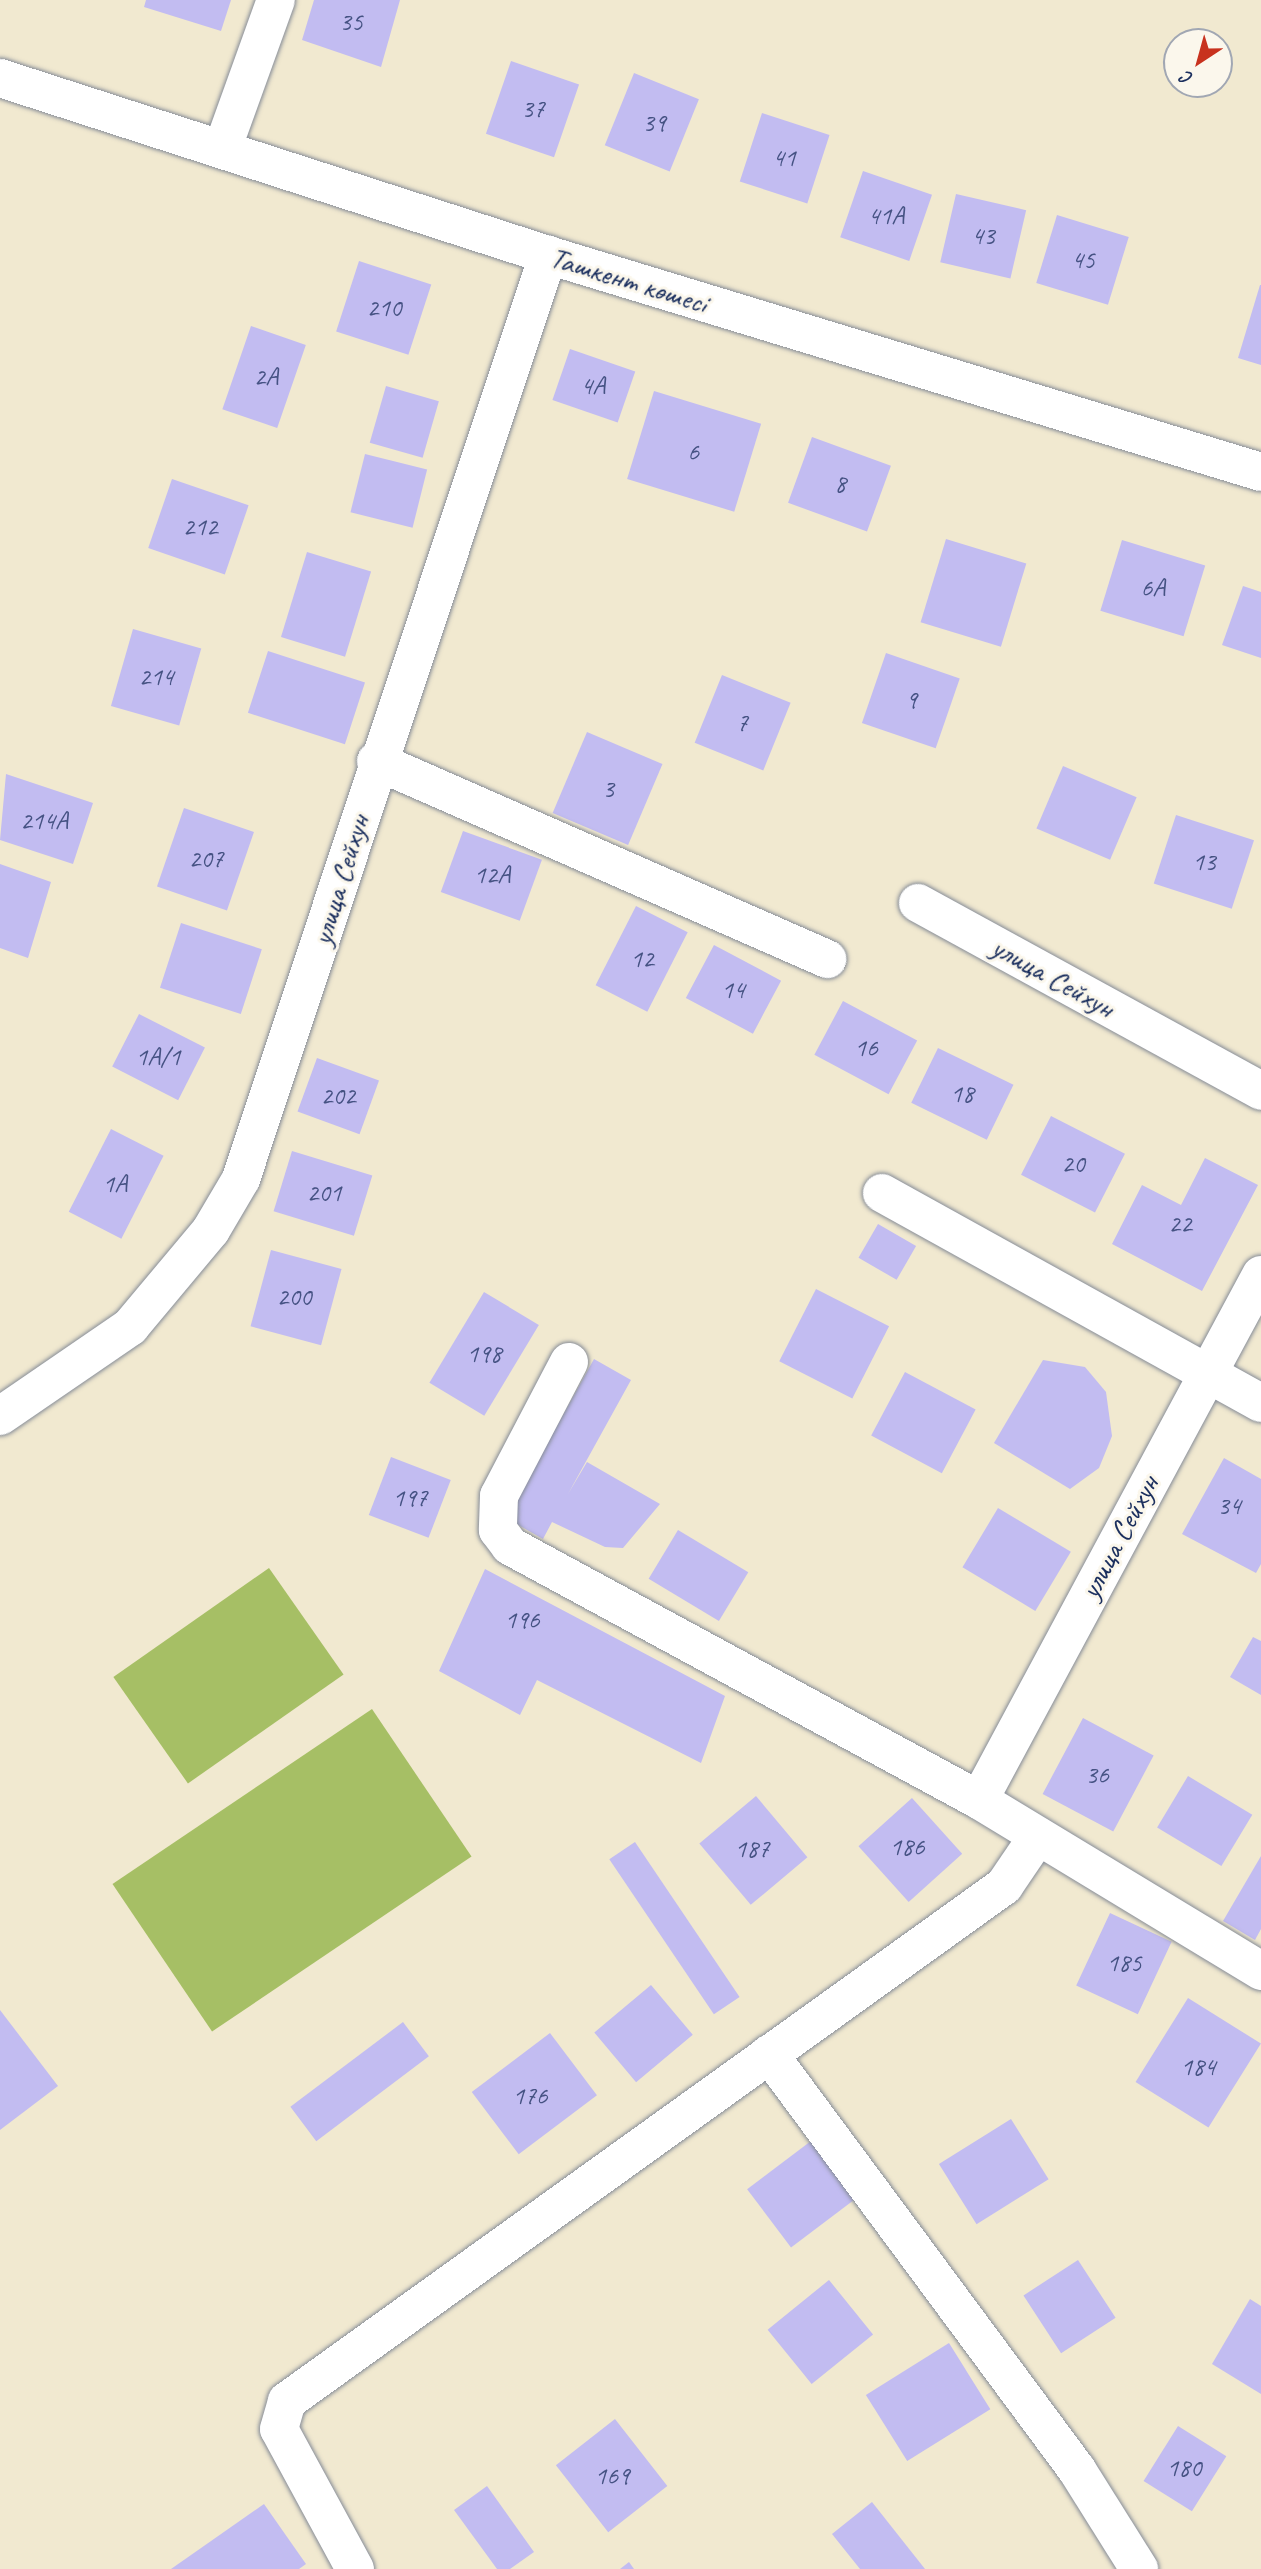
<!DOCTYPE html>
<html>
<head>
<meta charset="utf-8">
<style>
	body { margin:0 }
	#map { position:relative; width:1261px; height:2569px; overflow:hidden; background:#f1e9d0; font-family:Caveat,sans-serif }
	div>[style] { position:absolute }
	.green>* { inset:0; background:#a6bf65; transform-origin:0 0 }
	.building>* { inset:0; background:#c2bcf1; transform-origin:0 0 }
	.roads { filter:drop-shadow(0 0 2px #868c97) drop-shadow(0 0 2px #868c97) }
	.street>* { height:38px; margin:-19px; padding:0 19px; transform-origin:19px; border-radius:19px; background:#fff }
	span { translate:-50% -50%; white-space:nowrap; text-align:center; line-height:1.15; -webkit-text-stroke:6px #fbf7ec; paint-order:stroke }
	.number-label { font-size:26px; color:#455283 }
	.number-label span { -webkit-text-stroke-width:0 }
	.street-label { font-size:30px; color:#1b2f5e }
	.north { position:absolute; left:1163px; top:28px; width:70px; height:70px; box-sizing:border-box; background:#fbf7ec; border:2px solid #a1a7b3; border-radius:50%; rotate:216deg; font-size:19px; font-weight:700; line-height:28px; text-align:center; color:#1b2f5e }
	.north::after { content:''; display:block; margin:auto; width:24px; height:32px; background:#c8321e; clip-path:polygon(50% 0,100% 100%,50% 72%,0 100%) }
</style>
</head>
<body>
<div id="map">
	<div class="green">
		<i style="left:269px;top:1568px;width:130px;height:190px;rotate:55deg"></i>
		<i style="left:372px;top:1709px;width:178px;height:313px;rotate:56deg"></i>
	</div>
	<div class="building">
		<i style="clip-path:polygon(146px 0,231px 0,221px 31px,144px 7px)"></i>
		<i style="clip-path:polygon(314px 0,400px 0,381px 67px,302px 40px)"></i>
		<i style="left:511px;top:61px;width:72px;height:77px;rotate:19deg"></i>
		<i style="left:634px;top:73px;width:70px;height:78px;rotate:22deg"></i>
		<i style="left:762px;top:113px;width:71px;height:72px;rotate:18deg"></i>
		<i style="left:863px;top:171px;width:73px;height:70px;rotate:19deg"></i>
		<i style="left:956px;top:194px;width:72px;height:70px;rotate:13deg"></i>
		<i style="left:1057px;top:215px;width:75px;height:71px;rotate:17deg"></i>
		<i style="left:359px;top:261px;width:76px;height:74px;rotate:18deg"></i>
		<i style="clip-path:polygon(1260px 285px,1261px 285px,1261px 365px,1238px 358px)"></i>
		<i style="left:251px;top:326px;width:58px;height:88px;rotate:19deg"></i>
		<i style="left:570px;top:349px;width:69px;height:54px;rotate:19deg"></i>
		<i style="left:386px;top:386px;width:55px;height:59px;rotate:16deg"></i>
		<i style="left:654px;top:391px;width:112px;height:92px;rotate:17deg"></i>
		<i style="left:812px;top:437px;width:84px;height:70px;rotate:20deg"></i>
		<i style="left:365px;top:454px;width:64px;height:60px;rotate:14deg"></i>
		<i style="left:172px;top:479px;width:81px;height:73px;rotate:19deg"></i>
		<i style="left:946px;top:539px;width:84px;height:87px;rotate:17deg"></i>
		<i style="left:1122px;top:540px;width:87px;height:74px;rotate:17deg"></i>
		<i style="left:307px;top:552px;width:67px;height:89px;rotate:17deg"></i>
		<i style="clip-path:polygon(1243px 586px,1261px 592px,1261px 658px,1222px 645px)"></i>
		<i style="left:133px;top:629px;width:71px;height:80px;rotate:16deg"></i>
		<i style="left:268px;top:651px;width:102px;height:65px;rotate:18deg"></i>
		<i style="left:886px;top:653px;width:78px;height:74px;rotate:19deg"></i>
		<i style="left:722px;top:675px;width:74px;height:73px;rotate:22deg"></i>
		<i style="left:587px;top:732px;width:82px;height:88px;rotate:23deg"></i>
		<i style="left:1063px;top:766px;width:80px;height:68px;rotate:23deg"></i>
		<i style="clip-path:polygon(6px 774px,93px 803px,73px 864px,0 840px)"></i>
		<i style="left:184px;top:808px;width:74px;height:83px;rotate:19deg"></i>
		<i style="left:1176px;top:815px;width:82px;height:72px;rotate:18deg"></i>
		<i style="left:463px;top:831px;width:84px;height:65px;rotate:20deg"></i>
		<i style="clip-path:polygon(0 864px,51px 882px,28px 958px,0 948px)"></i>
		<i style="left:636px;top:906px;width:58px;height:89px;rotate:27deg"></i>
		<i style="left:181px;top:923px;width:85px;height:68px;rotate:18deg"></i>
		<i style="left:714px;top:945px;width:76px;height:60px;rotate:28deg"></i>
		<i style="left:843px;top:1001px;width:84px;height:61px;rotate:28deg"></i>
		<i style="left:139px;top:1014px;width:74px;height:59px;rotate:27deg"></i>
		<i style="left:938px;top:1048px;width:84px;height:61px;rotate:26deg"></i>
		<i style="left:317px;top:1058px;width:66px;height:57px;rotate:20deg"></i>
		<i style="left:1051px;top:1116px;width:83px;height:66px;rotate:27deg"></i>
		<i style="left:111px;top:1129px;width:59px;height:93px;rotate:27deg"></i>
		<i style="left:292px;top:1151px;width:84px;height:63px;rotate:17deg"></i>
		<i style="clip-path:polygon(1205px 1158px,1258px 1185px,1202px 1291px,1112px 1244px,1142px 1185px,1181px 1205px)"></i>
		<i style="left:878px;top:1224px;width:44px;height:39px;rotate:30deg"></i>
		<i style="left:271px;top:1250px;width:73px;height:79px;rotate:15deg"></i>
		<i style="left:816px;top:1289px;width:82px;height:81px;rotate:27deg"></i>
		<i style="left:484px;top:1292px;width:64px;height:106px;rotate:31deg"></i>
		<i style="clip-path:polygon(594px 1359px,631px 1380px,568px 1494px,587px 1462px,660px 1504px,623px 1548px,605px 1547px,552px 1522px,543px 1539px,506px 1518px)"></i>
		<i style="clip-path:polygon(1043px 1360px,1085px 1367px,1106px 1392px,1112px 1436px,1099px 1468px,1070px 1489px,994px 1443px)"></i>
		<i style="left:905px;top:1372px;width:80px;height:72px;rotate:28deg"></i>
		<i style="left:391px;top:1457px;width:64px;height:62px;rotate:21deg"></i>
		<i style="clip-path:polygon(1224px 1458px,1261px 1479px,1261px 1564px,1256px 1573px,1182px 1534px)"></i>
		<i style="left:998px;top:1508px;width:85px;height:69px;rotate:31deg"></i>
		<i style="left:678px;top:1530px;width:82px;height:57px;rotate:31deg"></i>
		<i style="clip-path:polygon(485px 1569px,725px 1696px,701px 1763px,537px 1680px,520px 1715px,439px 1671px)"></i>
		<i style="clip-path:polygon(1253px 1637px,1261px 1641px,1261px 1695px,1230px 1677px)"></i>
		<i style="left:1083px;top:1718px;width:80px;height:86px;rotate:28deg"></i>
		<i style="left:1188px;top:1776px;width:75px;height:60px;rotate:31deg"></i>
		<i style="left:756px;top:1796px;width:80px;height:74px;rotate:50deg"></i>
		<i style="left:912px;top:1798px;width:75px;height:72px;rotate:48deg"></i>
		<i style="left:635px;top:1842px;width:187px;height:31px;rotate:56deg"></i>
		<i style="clip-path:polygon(1261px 1856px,1261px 1929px,1255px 1940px,1223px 1921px)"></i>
		<i style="left:1110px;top:1913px;width:68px;height:80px;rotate:25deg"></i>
		<i style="left:651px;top:1985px;width:65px;height:74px;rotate:50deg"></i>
		<i style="left:1188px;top:1998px;width:86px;height:99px;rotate:32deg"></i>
		<i style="clip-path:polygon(0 2010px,58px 2086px,0 2130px)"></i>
		<i style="left:403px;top:2022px;width:43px;height:141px;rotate:53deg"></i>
		<i style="left:550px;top:2033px;width:78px;height:98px;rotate:53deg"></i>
		<i style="left:1011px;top:2119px;width:71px;height:85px;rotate:58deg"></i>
		<i style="left:811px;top:2141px;width:73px;height:80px;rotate:53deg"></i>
		<i style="left:1078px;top:2260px;width:69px;height:65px;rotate:57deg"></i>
		<i style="left:829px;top:2280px;width:70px;height:79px;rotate:51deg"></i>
		<i style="clip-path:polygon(1250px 2299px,1261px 2306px,1261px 2394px,1212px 2364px)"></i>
		<i style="left:949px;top:2343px;width:78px;height:98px;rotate:58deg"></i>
		<i style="left:615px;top:2419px;width:85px;height:75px;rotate:52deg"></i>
		<i style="left:1178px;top:2426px;width:57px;height:65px;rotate:32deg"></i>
		<i style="clip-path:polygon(487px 2486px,534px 2552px,510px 2569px,497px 2569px,454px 2510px)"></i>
		<i style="clip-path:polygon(872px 2502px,925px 2569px,860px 2569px,832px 2534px)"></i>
		<i style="clip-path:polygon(264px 2504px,306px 2564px,299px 2569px,171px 2569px)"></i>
		<i style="clip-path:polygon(629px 2562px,634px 2569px,620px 2569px)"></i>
	</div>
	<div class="roads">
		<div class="street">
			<i style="left:0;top:78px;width:576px;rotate:17.9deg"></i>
			<i style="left:548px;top:255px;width:745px;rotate:16.93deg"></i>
			<i style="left:223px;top:147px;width:156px;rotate:-70.2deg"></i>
			<i style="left:376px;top:761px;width:493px;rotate:23.7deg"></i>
			<i style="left:918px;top:903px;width:391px;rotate:28.7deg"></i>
			<i style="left:882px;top:1193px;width:433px;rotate:29deg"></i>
			<i style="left:569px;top:1362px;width:151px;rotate:117.6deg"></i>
			<i style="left:499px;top:1496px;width:34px;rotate:92deg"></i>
			<i style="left:498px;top:1530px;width:20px;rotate:53deg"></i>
			<i style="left:510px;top:1546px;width:533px;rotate:28.44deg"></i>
			<i style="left:979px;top:1800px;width:330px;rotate:31.2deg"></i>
			<i style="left:0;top:1416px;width:158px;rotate:-34.4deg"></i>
			<i style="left:130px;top:1327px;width:126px;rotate:-50.1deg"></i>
			<i style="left:211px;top:1230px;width:59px;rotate:-59.5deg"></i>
			<i style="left:241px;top:1179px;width:974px;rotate:-71.62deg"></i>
			<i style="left:979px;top:1800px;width:596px;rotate:-61.76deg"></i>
			<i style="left:769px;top:2054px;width:518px;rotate:53.48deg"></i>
			<i style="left:1077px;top:2470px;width:117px;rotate:57.9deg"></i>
			<i style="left:355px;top:2569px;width:159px;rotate:-118.5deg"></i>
			<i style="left:279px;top:2429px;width:29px;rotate:-74deg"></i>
			<i style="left:287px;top:2401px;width:883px;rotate:-35.69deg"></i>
			<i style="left:1004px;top:1886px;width:57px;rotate:-55.8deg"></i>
		</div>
	</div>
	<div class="number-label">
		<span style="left:351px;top:22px">35</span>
		<span style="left:533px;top:109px">37</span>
		<span style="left:654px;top:123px">39</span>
		<span style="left:784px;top:158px">41</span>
		<span style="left:886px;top:216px">41А</span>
		<span style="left:983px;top:236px">43</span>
		<span style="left:1083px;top:260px">45</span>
		<span style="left:384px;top:308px">210</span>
		<span style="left:266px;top:377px">2А</span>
		<span style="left:593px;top:386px">4А</span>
		<span style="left:693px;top:452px">6</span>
		<span style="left:840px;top:484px">8</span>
		<span style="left:200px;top:527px">212</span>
		<span style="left:1153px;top:588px">6А</span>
		<span style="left:156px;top:677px">214</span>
		<span style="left:911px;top:700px">9</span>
		<span style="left:742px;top:723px">7</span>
		<span style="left:608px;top:789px">3</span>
		<span style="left:44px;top:821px">214А</span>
		<span style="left:206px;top:859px">207</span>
		<span style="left:1204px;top:862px">13</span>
		<span style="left:492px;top:875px">12А</span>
		<span style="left:642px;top:959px">12</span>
		<span style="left:733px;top:990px">14</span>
		<span style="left:866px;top:1048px">16</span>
		<span style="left:158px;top:1057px">1А/1</span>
		<span style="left:962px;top:1094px">18</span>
		<span style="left:338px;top:1096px">202</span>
		<span style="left:1073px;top:1164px">20</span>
		<span style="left:115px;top:1184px">1А</span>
		<span style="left:324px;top:1193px">201</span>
		<span style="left:1180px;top:1224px">22</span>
		<span style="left:294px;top:1297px">200</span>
		<span style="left:484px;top:1354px">198</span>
		<span style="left:410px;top:1498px">197</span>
		<span style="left:1229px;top:1506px">34</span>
		<span style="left:522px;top:1620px">196</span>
		<span style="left:1097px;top:1775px">36</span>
		<span style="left:907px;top:1847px">186</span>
		<span style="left:752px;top:1849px">187</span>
		<span style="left:1124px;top:1963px">185</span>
		<span style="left:1198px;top:2067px">184</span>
		<span style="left:530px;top:2096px">176</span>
		<span style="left:1184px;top:2468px">180</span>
		<span style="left:612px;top:2476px">169</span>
	</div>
	<div class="street-label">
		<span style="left:629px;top:280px;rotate:17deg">Ташкент көшесі</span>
		<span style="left:340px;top:880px;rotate:-73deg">улица Сейхун</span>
		<span style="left:1053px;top:977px;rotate:29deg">улица Сейхун</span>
		<span style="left:1119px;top:1537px;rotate:-62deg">улица Сейхун</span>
	</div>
	<div class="north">С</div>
</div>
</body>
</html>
